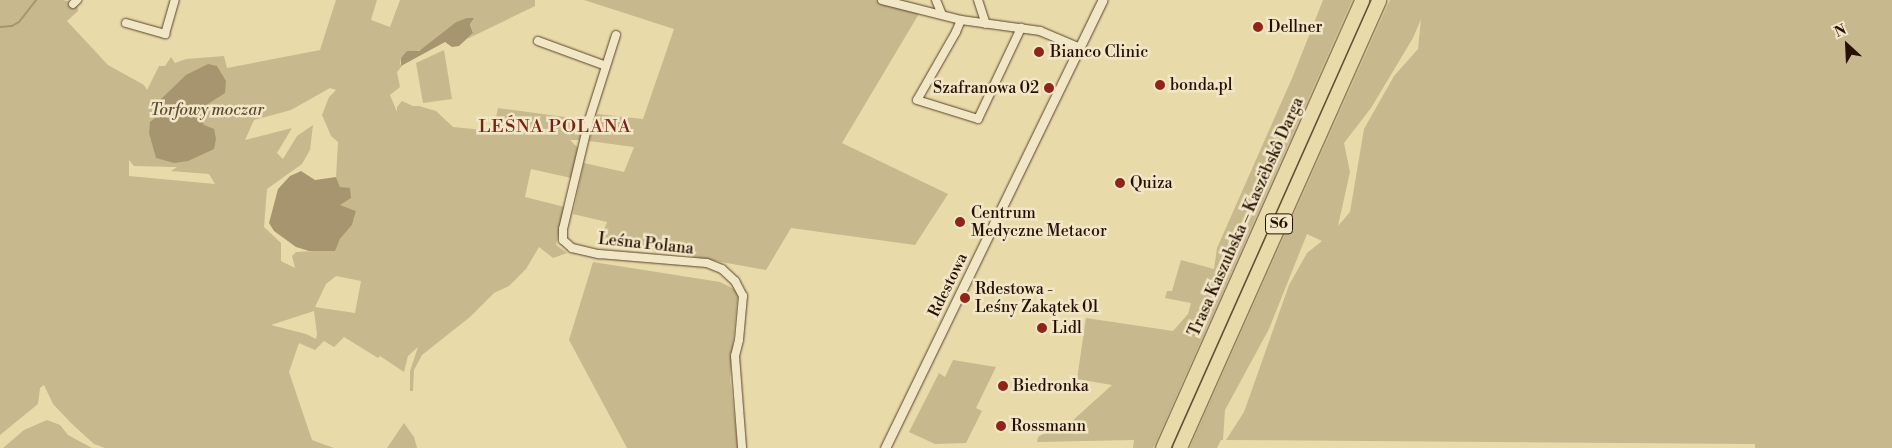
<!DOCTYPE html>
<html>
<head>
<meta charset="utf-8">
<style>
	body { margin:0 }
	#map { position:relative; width:1892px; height:448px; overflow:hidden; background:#e9daa9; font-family:"Libre Bodoni",serif }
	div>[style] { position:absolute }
	.green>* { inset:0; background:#c8b88d }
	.water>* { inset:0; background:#a79570 }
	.stream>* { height:2px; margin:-1px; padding:0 1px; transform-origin:1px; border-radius:1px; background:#a79570 }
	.roads { filter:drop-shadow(0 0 1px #58422c) drop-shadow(0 0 1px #58422c) }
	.minor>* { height:8px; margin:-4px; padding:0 4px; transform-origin:4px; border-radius:4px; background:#f1e7c7 }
	.tertiary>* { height:9px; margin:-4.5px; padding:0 4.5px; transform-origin:4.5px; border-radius:4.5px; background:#f1e7c7 }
	.motorway>* { height:14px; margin:-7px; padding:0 7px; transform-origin:7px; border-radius:7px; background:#e9daa9 }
	.dots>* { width:14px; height:14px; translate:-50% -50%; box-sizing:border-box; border:2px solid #f1e7c7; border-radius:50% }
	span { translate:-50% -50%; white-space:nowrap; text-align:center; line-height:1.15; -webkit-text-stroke:5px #f1e7c7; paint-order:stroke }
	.shield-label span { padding:1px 4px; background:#f1e7c7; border:1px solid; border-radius:4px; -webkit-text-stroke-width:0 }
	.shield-label { font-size:15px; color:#271002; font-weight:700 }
	.poi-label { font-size:16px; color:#271002 }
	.left { translate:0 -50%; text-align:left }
	.right { translate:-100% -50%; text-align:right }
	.park-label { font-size:16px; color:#5f4b33; font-style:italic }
	.street-label { font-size:16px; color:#271002 }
	.neighbourhood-label { font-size:18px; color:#7a1f14; letter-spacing:1px }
	.north { position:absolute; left:1822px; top:20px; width:50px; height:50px; -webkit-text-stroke:4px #f1e7c7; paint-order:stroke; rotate:335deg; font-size:14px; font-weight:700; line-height:20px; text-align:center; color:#271002 }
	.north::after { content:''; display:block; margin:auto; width:18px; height:22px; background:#271002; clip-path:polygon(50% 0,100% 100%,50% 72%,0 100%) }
</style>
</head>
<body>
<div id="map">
	<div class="green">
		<i style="clip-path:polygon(evenodd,0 0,63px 0,77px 4px,78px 11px,67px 21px,108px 65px,144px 85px,147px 90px,159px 66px,165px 66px,171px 57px,175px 63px,186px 59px,224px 56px,227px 68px,320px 50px,336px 0,377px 0,371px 20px,390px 27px,400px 0,535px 0,535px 6px,467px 39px,473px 33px,469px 18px,456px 22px,422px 49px,401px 58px,400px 64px,402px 66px,397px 72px,400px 87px,390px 95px,397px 112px,397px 107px,402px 101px,413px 106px,419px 106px,436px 111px,453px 127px,493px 131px,498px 108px,579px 119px,583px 125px,579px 140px,570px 140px,578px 148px,571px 178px,531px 169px,525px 197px,565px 207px,556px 245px,567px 253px,553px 258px,539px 247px,526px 269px,509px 286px,494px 293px,470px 317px,422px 355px,414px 370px,413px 391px,410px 391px,410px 371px,418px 347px,408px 356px,404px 372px,380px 356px,378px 358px,344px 337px,334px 347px,324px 341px,315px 350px,299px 343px,289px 372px,312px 440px,334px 448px,105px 448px,94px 444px,71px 423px,53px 404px,44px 385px,40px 388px,38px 404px,0 435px,0 0,330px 88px,336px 90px,329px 97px,322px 115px,331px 136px,338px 142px,336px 177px,340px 187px,339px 205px,356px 211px,352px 225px,340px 239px,335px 250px,296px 252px,292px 256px,295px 268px,281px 261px,281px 243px,264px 227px,267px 189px,302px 164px,310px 150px,313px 125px,297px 136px,283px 159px,277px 153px,292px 128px,245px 140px,254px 120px,291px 110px,330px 88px,0 0,129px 160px,134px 166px,177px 167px,171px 171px,209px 174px,215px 184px,129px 176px,129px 160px,0 0,336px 276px,361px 281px,355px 313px,315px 307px,326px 284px,336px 276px,0 0,314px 311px,317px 334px,316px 339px,306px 334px,271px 325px,314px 311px)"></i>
		<i style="clip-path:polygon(584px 0,876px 0,920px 12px,842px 143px,948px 194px,915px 245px,791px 228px,766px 270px,600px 240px,607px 222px,573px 214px,584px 163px,624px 172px,634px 147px,589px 141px,597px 114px,643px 119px,674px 29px)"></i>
		<i style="clip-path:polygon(1323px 0,1352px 0,1153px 448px,1133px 448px,1134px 440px,1037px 442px,1038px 437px,1051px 429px,1061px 431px,1112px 385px,1077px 379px,1086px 318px,1173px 331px,1188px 314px,1191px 303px,1165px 298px,1167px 291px,1172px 291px,1181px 260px,1214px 269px,1217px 248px,1293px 76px)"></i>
		<i style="clip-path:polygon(1368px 0,1372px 0,1174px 448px,1169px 448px)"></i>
		<i style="clip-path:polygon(evenodd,1390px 0,1892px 0,1892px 448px,1755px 448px,1755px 444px,1226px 440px,1244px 412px,1289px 285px,1307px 253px,1322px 241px,1307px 234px,1269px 329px,1225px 410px,1223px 440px,1221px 440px,1217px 448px,1190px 448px,1390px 0,1421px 19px,1418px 49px,1394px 76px,1364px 129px,1350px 212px,1338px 226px,1350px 172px,1344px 143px,1371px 108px,1413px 38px,1421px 19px)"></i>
		<i style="clip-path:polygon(444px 50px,452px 99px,423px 103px,416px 63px)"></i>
		<i style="clip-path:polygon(593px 262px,720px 282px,738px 291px,730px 378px,738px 448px,627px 448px,569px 340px)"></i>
		<i style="clip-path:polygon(953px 360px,996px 367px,976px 408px,982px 411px,966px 443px,935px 444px,909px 432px,939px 373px,945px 377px)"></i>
		<i style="clip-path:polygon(47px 420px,60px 425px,68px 435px,92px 448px,3px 448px,24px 430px)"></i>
		<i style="clip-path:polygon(404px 423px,414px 437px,417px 448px,387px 448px)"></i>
	</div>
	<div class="water">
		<i style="clip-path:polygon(467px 18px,474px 18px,470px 24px,473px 33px,459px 46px,452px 47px,445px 42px,401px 66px,401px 58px,407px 51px,419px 51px,456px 22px)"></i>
		<i style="clip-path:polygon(208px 64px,217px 66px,226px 81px,225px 93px,208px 104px,208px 111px,202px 112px,200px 118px,204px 125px,214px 129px,216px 139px,214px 149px,188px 161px,174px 163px,156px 158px,149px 133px,150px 122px,155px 118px,161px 99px,186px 75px)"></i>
		<i style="clip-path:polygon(301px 171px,315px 180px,336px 177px,340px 187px,350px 188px,351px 198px,340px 205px,356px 211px,352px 225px,340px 239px,335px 251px,309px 251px,296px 247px,274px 231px,269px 223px,278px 189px,290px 176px)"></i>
	</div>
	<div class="stream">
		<i style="left:0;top:27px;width:12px;rotate:-5deg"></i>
		<i style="left:12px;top:26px;width:8px;rotate:-30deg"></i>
		<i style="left:19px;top:22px;width:28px;rotate:-52deg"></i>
	</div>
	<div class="roads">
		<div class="minor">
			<i style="left:882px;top:0;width:81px;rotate:14.2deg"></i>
			<i style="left:961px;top:20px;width:80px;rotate:7.9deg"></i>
			<i style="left:1040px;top:31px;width:43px;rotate:23deg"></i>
			<i style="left:936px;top:0;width:16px;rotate:68deg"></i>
			<i style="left:978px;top:0;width:25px;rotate:72deg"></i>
			<i style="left:73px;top:4px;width:6px;rotate:-45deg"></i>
			<i style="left:961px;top:20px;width:13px;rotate:113deg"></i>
			<i style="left:956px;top:32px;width:78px;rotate:119.8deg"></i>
			<i style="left:917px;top:100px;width:64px;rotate:17.3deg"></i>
			<i style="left:978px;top:119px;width:101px;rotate:-64.7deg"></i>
			<i style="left:126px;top:23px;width:41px;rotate:15.8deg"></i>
			<i style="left:165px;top:34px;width:35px;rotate:-74deg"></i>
			<i style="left:616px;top:35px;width:89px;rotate:107.6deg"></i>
			<i style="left:589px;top:120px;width:112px;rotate:103.4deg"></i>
			<i style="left:563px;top:229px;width:11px;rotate:90deg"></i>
			<i style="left:563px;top:240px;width:12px;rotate:42deg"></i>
			<i style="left:572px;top:248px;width:28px;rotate:13deg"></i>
			<i style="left:599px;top:254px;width:108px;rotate:4.8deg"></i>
			<i style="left:707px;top:263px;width:16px;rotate:22deg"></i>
			<i style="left:722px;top:269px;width:18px;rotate:43deg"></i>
			<i style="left:735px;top:281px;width:17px;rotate:62deg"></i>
			<i style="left:743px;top:296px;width:44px;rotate:95.2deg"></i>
			<i style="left:739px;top:340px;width:16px;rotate:104deg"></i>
			<i style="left:735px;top:356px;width:92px;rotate:85.6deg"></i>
			<i style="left:538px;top:41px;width:72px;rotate:20.2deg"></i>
		</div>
		<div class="tertiary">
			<i style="left:885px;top:448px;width:498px;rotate:-64.1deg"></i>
		</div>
		<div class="motorway">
			<i style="left:1163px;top:448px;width:490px;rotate:-66deg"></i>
			<i style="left:1180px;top:448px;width:490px;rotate:-66deg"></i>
		</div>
	</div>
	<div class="dots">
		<i style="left:1258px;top:27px;background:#8f2418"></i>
		<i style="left:1039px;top:52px;background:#8f2418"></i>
		<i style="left:1160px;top:85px;background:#8f2418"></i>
		<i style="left:1049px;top:88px;background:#8f2418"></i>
		<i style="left:1120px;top:183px;background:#8f2418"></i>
		<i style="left:960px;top:222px;background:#8f2418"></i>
		<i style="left:965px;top:298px;background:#8f2418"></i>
		<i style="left:1042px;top:328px;background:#8f2418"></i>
		<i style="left:1003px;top:386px;background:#8f2418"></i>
		<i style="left:1001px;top:426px;background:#8f2418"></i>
	</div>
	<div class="shield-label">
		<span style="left:1279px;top:224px">S6</span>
	</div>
	<div class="poi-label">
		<span class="left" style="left:1268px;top:27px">Dellner</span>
		<span class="left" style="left:1050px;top:52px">Bianco Clinic</span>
		<span class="left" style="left:1170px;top:85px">bonda.pl</span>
		<span class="right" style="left:1039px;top:88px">Szafranowa 02</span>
		<span class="left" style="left:1130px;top:183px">Quiza</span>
		<span class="left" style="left:971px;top:222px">Centrum<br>Medyczne Metacor</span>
		<span class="left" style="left:975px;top:298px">Rdestowa -<br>Leśny Zakątek 01</span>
		<span class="left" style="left:1052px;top:328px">Lidl</span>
		<span class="left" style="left:1013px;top:386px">Biedronka</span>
		<span class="left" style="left:1011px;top:426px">Rossmann</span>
	</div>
	<div class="park-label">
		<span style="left:207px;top:110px">Torfowy moczar</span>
	</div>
	<div class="street-label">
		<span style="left:1246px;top:217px;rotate:-66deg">Trasa Kaszubska – Kaszëbskô Darga</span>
		<span style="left:646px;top:244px;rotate:6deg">Leśna Polana</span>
		<span style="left:948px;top:285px;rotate:-64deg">Rdestowa</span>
	</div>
	<div class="neighbourhood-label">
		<span style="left:555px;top:127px">LEŚNA POLANA</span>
	</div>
	<div class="north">N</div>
</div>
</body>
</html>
